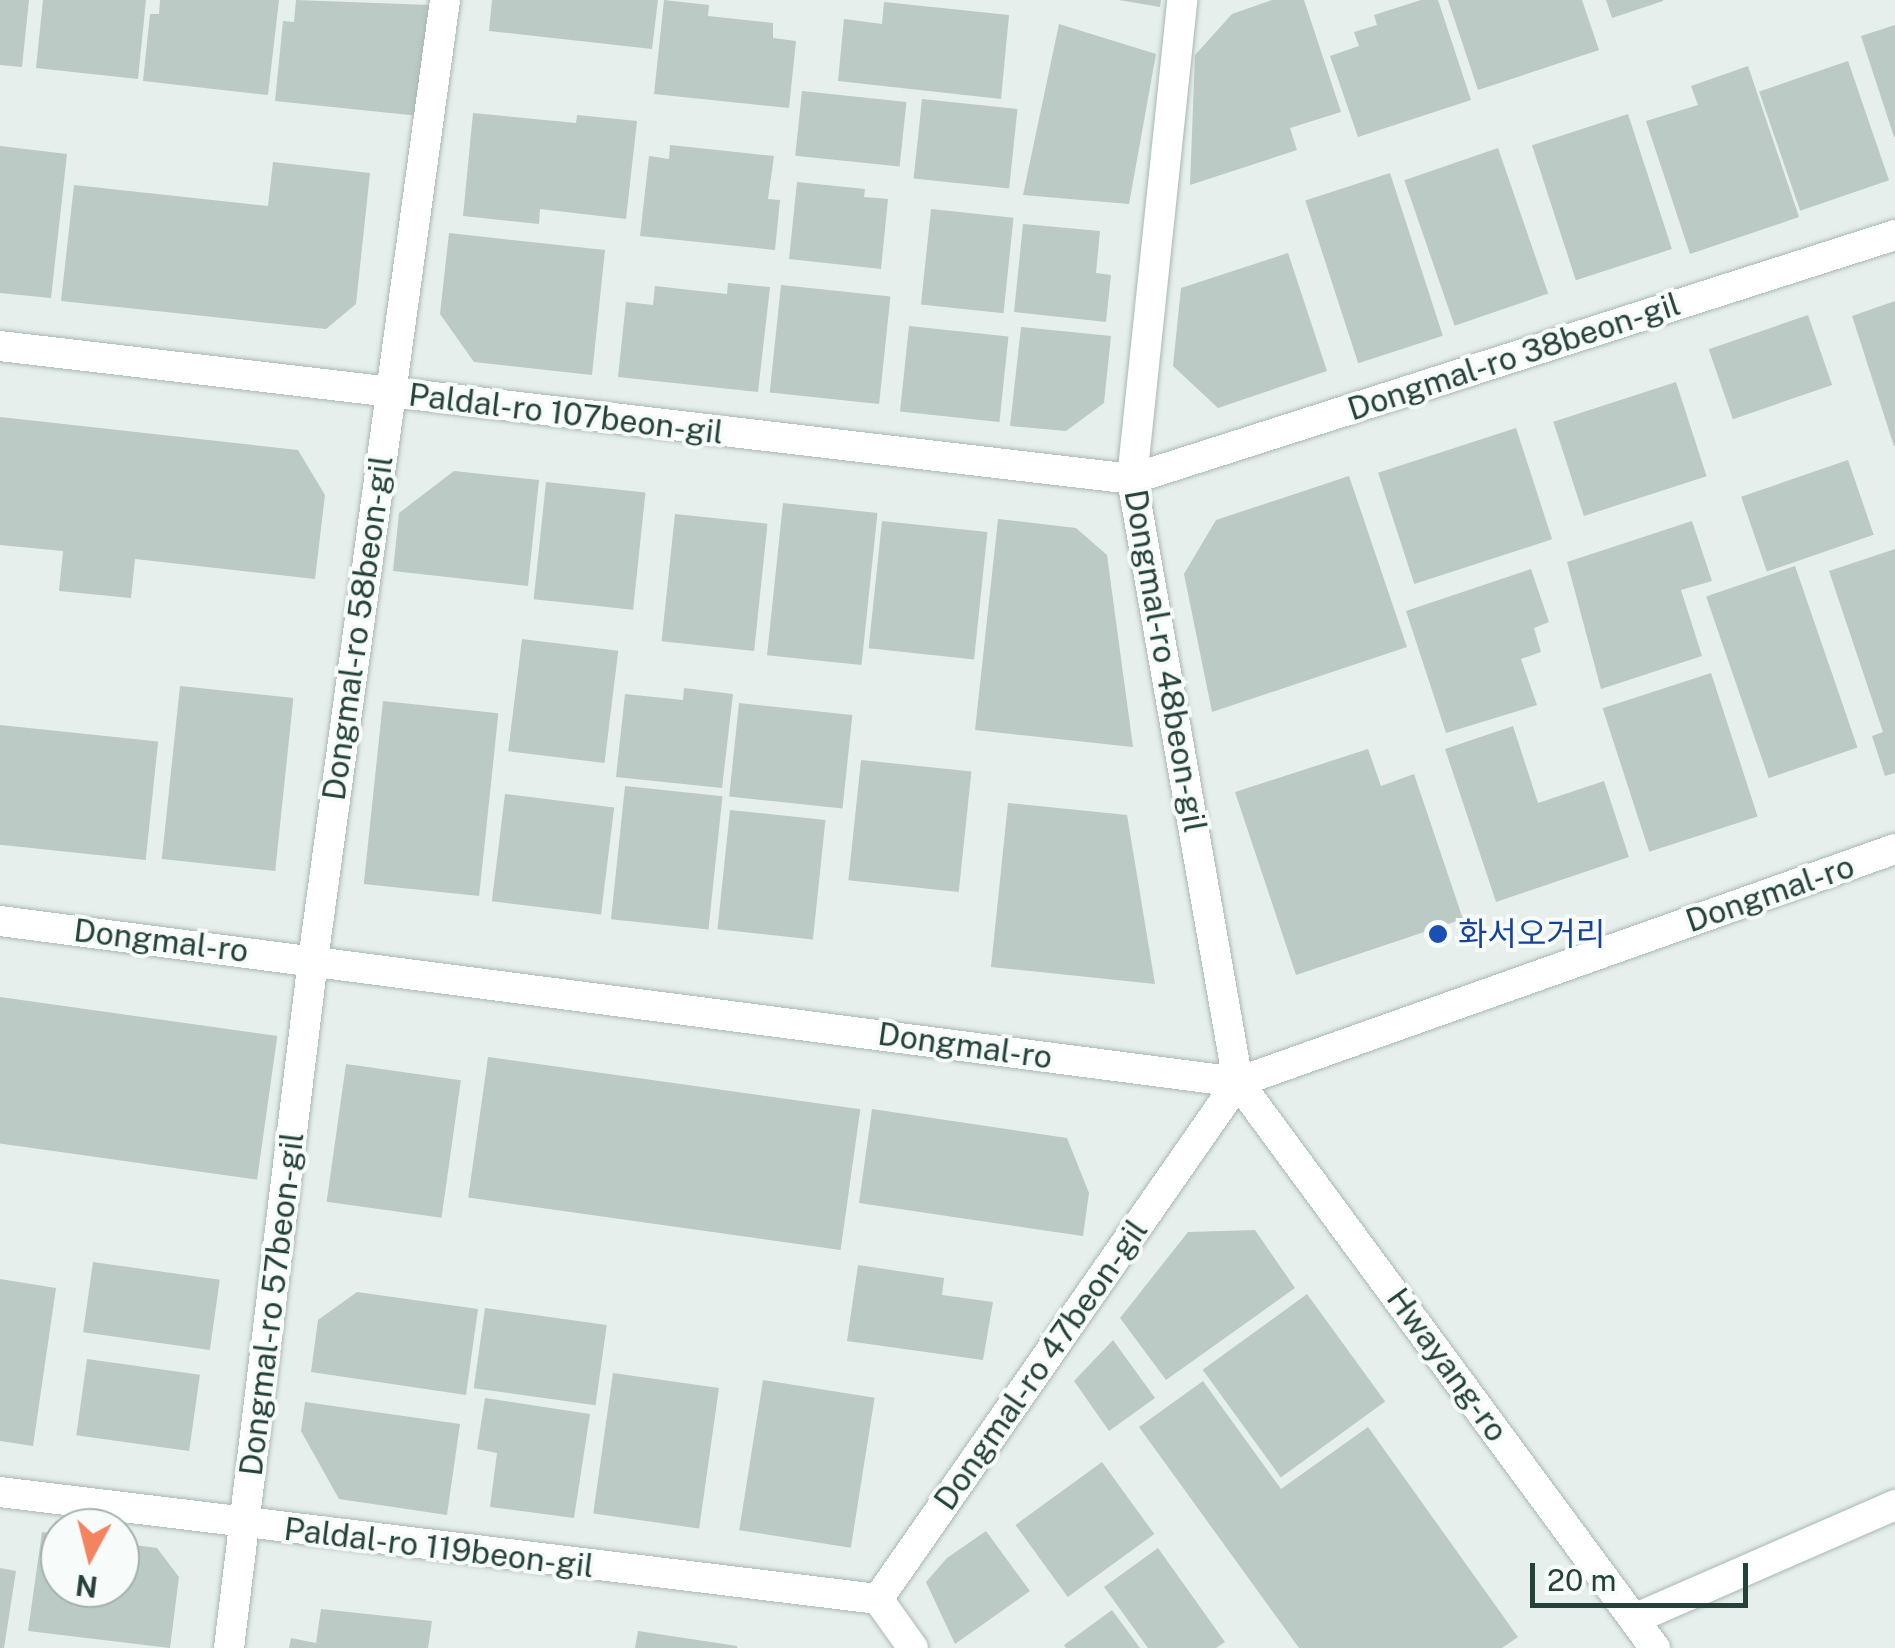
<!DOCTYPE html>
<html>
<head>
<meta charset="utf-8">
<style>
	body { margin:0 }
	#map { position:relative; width:1895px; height:1648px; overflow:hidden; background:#e6efeb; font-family:"Public Sans","Noto Sans KR",sans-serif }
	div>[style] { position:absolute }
	.building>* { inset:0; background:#bbcac4; transform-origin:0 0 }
	.roads { filter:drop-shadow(0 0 2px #a8b8b2) drop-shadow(0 0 2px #a8b8b2) }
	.street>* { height:30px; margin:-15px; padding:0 15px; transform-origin:15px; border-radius:15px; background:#fff }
	.secondary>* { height:30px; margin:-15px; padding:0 15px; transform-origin:15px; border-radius:15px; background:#fff }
	.dots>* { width:28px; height:28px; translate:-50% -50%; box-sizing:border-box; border:5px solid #f7fbf9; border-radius:50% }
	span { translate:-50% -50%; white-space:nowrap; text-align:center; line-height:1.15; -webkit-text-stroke:8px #f7fbf9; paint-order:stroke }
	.street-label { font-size:32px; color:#24423a }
	.transit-label { font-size:32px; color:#164399 }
	.left { translate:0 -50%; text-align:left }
	.north { position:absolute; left:40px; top:1508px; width:100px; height:100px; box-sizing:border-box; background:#f7fbf9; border:2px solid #a3b1ad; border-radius:50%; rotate:187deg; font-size:28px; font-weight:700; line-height:40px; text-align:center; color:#24423a }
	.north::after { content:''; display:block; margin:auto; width:35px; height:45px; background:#f4845f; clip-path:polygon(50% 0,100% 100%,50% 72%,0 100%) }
	.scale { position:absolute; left:1530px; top:1563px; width:218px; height:45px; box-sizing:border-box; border:5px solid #24423a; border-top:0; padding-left:12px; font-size:30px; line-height:35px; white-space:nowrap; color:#24423a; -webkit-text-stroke:8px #f7fbf9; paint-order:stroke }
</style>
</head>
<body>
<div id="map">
	<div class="building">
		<i style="clip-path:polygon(0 0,29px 0,22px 67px,0 65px)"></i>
		<i style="clip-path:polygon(43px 0,146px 0,138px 79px,36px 68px)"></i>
		<i style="clip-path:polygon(160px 0,279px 0,268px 95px,143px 81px,150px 14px,159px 14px)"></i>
		<i style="clip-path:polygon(296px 0,430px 5px,419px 116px,275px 101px,283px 21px,294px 22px)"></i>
		<i style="clip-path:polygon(492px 0,658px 0,652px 49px,489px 31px)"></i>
		<i style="clip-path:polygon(664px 0,709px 5px,708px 16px,773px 23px,773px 38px,796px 41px,789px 108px,654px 94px)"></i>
		<i style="clip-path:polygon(1119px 0,1161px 0,1160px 7px)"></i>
		<i style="clip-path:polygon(1272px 0,1304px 0,1341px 112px,1290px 128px,1297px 150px,1190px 185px,1195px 55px,1232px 14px)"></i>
		<i style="clip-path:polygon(1421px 0,1438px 0,1471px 100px,1358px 137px,1330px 56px,1359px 46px,1354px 32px,1377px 25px,1374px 15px)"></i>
		<i style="clip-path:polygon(1448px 0,1582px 0,1599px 50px,1478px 90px)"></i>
		<i style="clip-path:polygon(1606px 0,1663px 0,1663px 1px,1612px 18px)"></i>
		<i style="clip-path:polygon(884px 2px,1009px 15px,1001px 99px,838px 81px,844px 19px,882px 24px)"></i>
		<i style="clip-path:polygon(1059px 24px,1156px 54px,1129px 204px,1023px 195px)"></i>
		<i style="clip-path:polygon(1895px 25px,1895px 137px,1894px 137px,1861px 36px)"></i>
		<i style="left:1848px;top:61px;width:126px;height:94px;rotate:71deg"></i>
		<i style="clip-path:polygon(1748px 66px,1799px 217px,1690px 254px,1646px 121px,1698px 105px,1691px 86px)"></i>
		<i style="left:802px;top:91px;width:105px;height:65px;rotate:6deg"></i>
		<i style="left:922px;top:99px;width:96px;height:80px;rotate:6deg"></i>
		<i style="clip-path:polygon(473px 113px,576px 123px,577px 115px,637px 121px,626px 219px,540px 209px,539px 224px,463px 216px)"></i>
		<i style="left:1628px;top:114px;width:142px;height:101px;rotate:72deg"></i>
		<i style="clip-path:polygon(670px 145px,774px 156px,768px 199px,780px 200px,775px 250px,640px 236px,649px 156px,669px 159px)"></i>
		<i style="clip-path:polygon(0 146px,67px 154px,51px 298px,0 293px)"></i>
		<i style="left:1498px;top:148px;width:154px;height:99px;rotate:71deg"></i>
		<i style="clip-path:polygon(273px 162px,370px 173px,356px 304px,326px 329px,61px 301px,74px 185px,268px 206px)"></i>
		<i style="left:1390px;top:173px;width:171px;height:89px;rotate:72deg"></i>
		<i style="clip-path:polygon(797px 182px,865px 189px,864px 197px,888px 199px,881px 269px,789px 259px)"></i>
		<i style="left:931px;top:209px;width:83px;height:96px;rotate:6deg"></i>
		<i style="clip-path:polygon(1023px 224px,1100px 231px,1096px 273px,1111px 275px,1106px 322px,1014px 312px)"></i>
		<i style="clip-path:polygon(449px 233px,605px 250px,592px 375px,474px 362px,440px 314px)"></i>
		<i style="clip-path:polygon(1288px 253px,1327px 371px,1218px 408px,1173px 366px,1181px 288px)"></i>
		<i style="clip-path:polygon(728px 283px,770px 287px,758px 392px,618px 377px,626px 302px,653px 305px,655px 286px,727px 294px)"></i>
		<i style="left:781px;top:285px;width:110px;height:108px;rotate:6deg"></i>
		<i style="clip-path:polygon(1895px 301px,1895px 446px,1894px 446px,1852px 316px)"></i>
		<i style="left:1808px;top:315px;width:74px;height:105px;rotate:71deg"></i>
		<i style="left:909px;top:326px;width:100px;height:86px;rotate:6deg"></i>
		<i style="clip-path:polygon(1021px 327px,1111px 336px,1104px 403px,1066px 431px,1010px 426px)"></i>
		<i style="left:1676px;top:382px;width:99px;height:129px;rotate:72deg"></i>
		<i style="clip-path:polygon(0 417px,298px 450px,325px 495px,315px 579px,135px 559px,131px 598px,59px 591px,63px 551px,0 545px)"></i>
		<i style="left:1516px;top:428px;width:117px;height:145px;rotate:72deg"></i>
		<i style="left:1848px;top:460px;width:79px;height:113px;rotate:71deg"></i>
		<i style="clip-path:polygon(454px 471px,539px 480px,528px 586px,393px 571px,399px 513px)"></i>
		<i style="clip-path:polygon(1349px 476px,1407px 647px,1212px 712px,1184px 574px,1216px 520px)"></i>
		<i style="left:546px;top:482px;width:100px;height:118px;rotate:6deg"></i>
		<i style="left:783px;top:503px;width:95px;height:153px;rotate:6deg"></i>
		<i style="left:675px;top:514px;width:93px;height:128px;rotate:6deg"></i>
		<i style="clip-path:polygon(998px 519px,1076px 528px,1107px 555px,1133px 747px,975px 730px)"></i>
		<i style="left:882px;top:521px;width:106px;height:128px;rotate:6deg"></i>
		<i style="clip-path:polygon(1692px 521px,1712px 581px,1681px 590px,1702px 656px,1601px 689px,1567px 562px)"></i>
		<i style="clip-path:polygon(1895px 549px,1895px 773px,1885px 776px,1872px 736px,1883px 732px,1829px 571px)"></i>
		<i style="left:1795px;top:566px;width:192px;height:94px;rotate:71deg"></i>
		<i style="clip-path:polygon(1531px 569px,1549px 622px,1534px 628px,1541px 652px,1521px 659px,1537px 705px,1446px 733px,1406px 611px)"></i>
		<i style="left:522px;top:639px;width:97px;height:113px;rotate:7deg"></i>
		<i style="left:1711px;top:673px;width:151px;height:114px;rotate:72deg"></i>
		<i style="left:180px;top:686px;width:114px;height:174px;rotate:6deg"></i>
		<i style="clip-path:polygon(684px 688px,733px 694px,722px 788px,616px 777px,625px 694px,683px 700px)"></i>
		<i style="left:383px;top:701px;width:116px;height:184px;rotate:6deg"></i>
		<i style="left:739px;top:703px;width:114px;height:94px;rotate:6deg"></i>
		<i style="left:0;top:725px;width:159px;height:119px;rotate:6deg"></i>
		<i style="clip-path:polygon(1513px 726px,1538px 803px,1604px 781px,1629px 857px,1496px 902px,1445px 749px)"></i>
		<i style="clip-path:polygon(1368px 749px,1381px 786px,1414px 774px,1463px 919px,1296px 975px,1235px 792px)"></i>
		<i style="left:861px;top:760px;width:111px;height:121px;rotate:6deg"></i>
		<i style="left:625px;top:786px;width:98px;height:134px;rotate:6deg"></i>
		<i style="left:505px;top:794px;width:110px;height:108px;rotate:7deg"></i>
		<i style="clip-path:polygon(1008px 803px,1127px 815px,1155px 984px,991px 967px)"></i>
		<i style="left:730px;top:810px;width:96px;height:120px;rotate:6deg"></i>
		<i style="left:0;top:997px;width:280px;height:145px;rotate:8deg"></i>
		<i style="left:488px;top:1057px;width:376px;height:142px;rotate:8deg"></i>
		<i style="left:346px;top:1064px;width:116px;height:139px;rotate:8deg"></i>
		<i style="clip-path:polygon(872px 1109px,1067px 1138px,1089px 1193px,1083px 1236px,859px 1203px)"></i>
		<i style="clip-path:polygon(1255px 1230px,1295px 1288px,1166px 1380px,1120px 1318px,1188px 1232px)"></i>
		<i style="left:93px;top:1262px;width:128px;height:71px;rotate:8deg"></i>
		<i style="clip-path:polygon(858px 1265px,944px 1278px,942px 1295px,993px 1302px,983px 1360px,847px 1341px)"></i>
		<i style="clip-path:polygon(0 1279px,56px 1288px,33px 1446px,0 1441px)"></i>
		<i style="clip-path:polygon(357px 1292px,478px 1309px,466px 1395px,311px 1372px,318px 1320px)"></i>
		<i style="left:1307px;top:1294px;width:133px;height:129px;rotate:54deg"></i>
		<i style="left:485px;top:1308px;width:123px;height:81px;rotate:8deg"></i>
		<i style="clip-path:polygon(1113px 1340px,1155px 1398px,1109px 1431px,1074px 1381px)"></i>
		<i style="left:87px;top:1359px;width:114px;height:77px;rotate:8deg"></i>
		<i style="left:613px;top:1373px;width:107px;height:142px;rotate:8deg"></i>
		<i style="left:763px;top:1380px;width:113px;height:152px;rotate:9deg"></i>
		<i style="clip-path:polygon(1203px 1381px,1281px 1489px,1368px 1427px,1518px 1637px,1502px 1648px,1299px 1648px,1139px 1427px)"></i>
		<i style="clip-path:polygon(485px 1398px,590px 1414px,574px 1518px,490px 1507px,497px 1453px,477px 1449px)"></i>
		<i style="clip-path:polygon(305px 1402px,460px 1424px,447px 1515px,339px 1499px,301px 1431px)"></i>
		<i style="left:1102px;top:1462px;width:89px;height:107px;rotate:54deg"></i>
		<i style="clip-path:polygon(986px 1531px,1030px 1591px,955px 1644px,926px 1582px,947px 1558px)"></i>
		<i style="clip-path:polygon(42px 1532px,60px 1534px,60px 1588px,120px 1588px,120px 1543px,157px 1548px,179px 1577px,170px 1648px,28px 1631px)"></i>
		<i style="clip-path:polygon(1158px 1548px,1225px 1642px,1216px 1648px,1148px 1648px,1104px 1587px)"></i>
		<i style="clip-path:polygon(0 1568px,16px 1571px,4px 1648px,0 1648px)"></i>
		<i style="clip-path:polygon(321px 1609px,432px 1621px,428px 1648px,289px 1648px,291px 1638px,316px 1643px)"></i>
		<i style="clip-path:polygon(1112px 1610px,1140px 1648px,1066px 1648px,1064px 1645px)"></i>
		<i style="clip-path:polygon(638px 1631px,737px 1646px,737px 1648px,635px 1648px)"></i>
	</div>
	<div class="roads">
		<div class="street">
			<i style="left:0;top:346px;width:1140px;rotate:6.7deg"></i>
			<i style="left:1132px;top:479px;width:801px;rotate:-17.73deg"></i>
			<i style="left:0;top:1492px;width:884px;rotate:6.95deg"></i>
			<i style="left:878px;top:1599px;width:630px;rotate:-55.15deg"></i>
			<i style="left:1238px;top:1082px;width:612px;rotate:-99.97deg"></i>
			<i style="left:1132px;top:479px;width:482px;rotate:-84deg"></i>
			<i style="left:878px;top:1599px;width:60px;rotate:54.5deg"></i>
			<i style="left:1634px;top:1619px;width:285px;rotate:-23.6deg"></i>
			<i style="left:229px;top:1648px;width:693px;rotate:-83.04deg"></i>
			<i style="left:313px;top:960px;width:969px;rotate:-82.17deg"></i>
		</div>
		<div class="secondary">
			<i style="left:0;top:921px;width:1248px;rotate:7.41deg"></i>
			<i style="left:1238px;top:1082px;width:697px;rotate:-19.53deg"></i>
			<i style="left:1238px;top:1082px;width:703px;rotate:53.62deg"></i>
		</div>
	</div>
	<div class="dots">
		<i style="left:1438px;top:934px;background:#1a4fb4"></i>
	</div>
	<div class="street-label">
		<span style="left:1514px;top:357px;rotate:-18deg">Dongmal-ro 38beon-gil</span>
		<span style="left:566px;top:414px;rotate:7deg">Paldal-ro 107beon-gil</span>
		<span style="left:358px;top:628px;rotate:-82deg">Dongmal-ro 58beon-gil</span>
		<span style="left:1165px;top:661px;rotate:80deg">Dongmal-ro 48beon-gil</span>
		<span style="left:1770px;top:894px;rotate:-19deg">Dongmal-ro</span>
		<span style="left:161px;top:941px;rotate:7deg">Dongmal-ro</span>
		<span style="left:965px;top:1046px;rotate:8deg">Dongmal-ro</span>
		<span style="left:272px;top:1304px;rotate:-83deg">Dongmal-ro 57beon-gil</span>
		<span style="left:1041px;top:1365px;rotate:-55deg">Dongmal-ro 47beon-gil</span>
		<span style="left:1447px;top:1365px;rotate:54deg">Hwayang-ro</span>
		<span style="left:439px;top:1548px;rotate:7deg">Paldal-ro 119beon-gil</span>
	</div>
	<div class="transit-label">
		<span class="left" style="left:1458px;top:934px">화서오거리</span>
	</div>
	<div class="north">N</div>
	<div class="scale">20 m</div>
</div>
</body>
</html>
